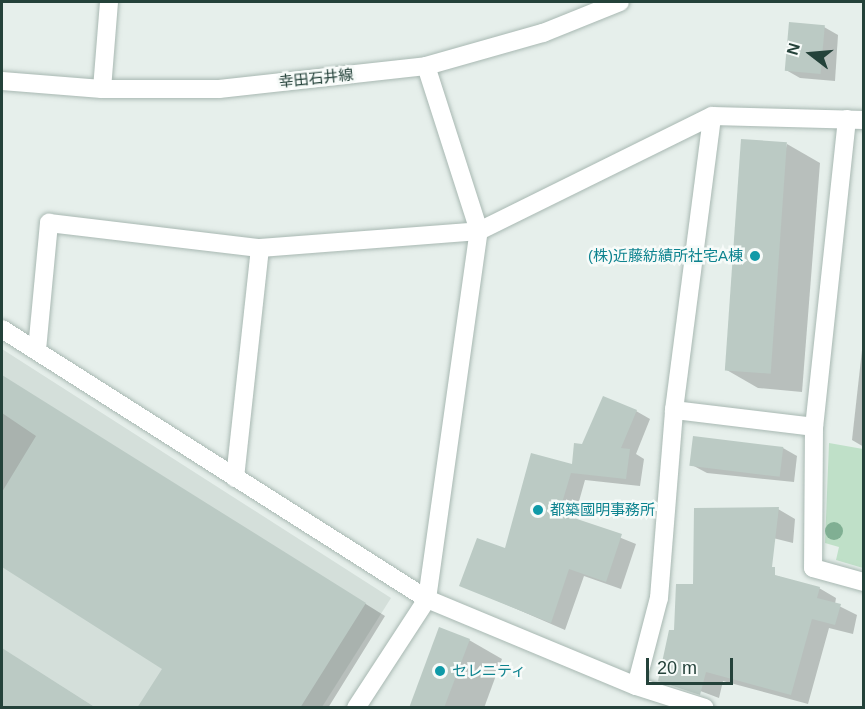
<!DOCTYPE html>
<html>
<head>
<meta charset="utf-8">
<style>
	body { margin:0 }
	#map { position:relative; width:865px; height:709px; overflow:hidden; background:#e6efeb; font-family:Arial,"Noto Sans JP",sans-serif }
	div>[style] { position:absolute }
	.built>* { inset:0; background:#d4dfda }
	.green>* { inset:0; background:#bfe0c8 }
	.shadow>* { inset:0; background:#0003 }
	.building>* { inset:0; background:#bbcac4; transform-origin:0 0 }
	.roads { filter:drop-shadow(0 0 2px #a8b8b2) drop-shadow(0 0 2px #a8b8b2) }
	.minor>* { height:18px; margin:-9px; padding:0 9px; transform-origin:9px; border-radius:9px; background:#fff }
	.secondary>* { height:18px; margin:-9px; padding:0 9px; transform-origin:9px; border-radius:9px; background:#fff }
	.trees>* { width:18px; height:18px; margin:-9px; border-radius:50%; background:#80af93 }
	.dots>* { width:16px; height:16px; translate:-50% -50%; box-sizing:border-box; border:3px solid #f7fbf9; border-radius:50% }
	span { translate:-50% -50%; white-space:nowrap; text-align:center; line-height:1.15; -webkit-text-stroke:5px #f7fbf9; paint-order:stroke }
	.street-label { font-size:15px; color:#24423a }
	.culture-label { font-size:15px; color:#0d838f }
	.right { translate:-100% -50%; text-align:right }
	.left { translate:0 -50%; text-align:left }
	.frame { position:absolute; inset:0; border:3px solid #24423a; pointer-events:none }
	.north { position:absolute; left:781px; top:24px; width:60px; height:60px; -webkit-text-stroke:4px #f7fbf9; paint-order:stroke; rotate:286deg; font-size:16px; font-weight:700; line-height:24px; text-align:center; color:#24423a }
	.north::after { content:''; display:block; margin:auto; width:21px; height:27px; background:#24423a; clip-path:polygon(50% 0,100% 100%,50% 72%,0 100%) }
	.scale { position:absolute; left:646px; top:658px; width:87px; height:27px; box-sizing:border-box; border:3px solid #24423a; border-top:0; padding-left:8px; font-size:18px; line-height:21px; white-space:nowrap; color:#24423a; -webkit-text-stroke:4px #f7fbf9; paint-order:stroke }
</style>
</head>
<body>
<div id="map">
	<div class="built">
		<i style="clip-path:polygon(2px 349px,391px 598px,322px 707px,2px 707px)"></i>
	</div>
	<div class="green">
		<i style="clip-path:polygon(829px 443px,863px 449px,863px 568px,836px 560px,839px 547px,825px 543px)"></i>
	</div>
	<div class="shadow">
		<i style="clip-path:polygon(824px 27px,838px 35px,835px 81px,800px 78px,786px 70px)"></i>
		<i style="clip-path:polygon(787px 144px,820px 163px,802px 392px,758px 388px,725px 369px)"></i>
		<i style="clip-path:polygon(864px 332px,864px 447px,852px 440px)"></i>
		<i style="clip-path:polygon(2px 377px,385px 616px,328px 708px,139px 708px,164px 668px,2px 564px)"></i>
		<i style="clip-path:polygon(636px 411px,650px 419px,636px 454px,644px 459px,640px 486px,585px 480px,574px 519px,636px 544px,621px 589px,584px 576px,565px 630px,461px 585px,506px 550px,573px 466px,583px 445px)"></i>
		<i style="clip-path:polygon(783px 448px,797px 456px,794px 482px,707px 473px,692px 465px)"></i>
		<i style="clip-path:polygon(778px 509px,795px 519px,793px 543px,765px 536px,756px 570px,819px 588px,836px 598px,835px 604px,857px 615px,853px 634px,829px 628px,808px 704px,723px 681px,719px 698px,679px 683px,675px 632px,695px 586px)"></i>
		<i style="clip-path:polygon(469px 640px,502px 659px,484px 708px,420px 708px)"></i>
		<i style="clip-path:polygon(2px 649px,95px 708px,2px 708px)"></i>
	</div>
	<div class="building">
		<i style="left:789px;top:22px;width:36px;height:49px;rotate:5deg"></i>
		<i style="left:741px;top:139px;width:46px;height:232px;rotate:4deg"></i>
		<i style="clip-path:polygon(2px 375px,366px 603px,300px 708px,137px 708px,162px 669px,2px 567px,2px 492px,36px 436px,2px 413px)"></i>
		<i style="clip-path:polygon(603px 396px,637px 410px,621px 448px,630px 449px,626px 479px,571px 473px,559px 513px,622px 534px,606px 582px,569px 569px,551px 623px,459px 586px,477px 538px,505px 548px,531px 453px,572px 464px,574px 443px,582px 444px)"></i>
		<i style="left:693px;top:436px;width:91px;height:30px;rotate:7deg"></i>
		<i style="clip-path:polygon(779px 507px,772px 567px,775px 567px,775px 575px,820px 587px,817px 598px,841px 604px,835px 625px,812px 619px,791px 695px,706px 672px,700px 695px,658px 681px,669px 630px,674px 630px,676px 584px,693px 584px,694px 508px)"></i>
		<i style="clip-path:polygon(439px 627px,470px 639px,444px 708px,409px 708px)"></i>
		<i style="clip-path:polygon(2px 648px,96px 708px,2px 708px)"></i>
	</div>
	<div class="roads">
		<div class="minor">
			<i style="left:102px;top:89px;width:87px;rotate:-85.4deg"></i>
			<i style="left:847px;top:119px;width:310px;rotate:96.1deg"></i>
			<i style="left:814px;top:427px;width:141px;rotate:90.4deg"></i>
			<i style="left:813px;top:568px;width:53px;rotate:15.4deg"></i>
			<i style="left:2px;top:329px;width:504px;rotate:32.43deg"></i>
			<i style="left:427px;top:599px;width:226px;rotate:22.6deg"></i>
			<i style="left:636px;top:686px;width:72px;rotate:17.7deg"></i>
			<i style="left:37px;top:350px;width:128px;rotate:-84.6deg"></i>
			<i style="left:49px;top:223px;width:212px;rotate:6.8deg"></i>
			<i style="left:260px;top:248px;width:220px;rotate:-4.4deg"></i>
			<i style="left:479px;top:231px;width:260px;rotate:-26.3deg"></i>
			<i style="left:712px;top:116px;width:152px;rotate:1.5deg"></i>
			<i style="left:674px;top:410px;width:141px;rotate:6.9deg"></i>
			<i style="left:235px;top:478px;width:231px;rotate:-83.8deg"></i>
			<i style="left:636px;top:686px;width:91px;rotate:-75.4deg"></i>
			<i style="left:659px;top:598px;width:189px;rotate:-85.4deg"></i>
			<i style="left:674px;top:410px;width:296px;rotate:-82.6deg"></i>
			<i style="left:356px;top:708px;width:130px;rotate:-56.9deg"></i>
			<i style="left:427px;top:599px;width:372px;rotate:-82deg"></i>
			<i style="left:479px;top:231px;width:173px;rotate:-107.8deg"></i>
		</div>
		<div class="secondary">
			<i style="left:2px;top:81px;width:100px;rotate:4.6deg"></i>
			<i style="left:102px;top:89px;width:117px"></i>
			<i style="left:219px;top:89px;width:208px;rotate:-6.3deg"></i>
			<i style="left:426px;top:66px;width:122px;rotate:-15.8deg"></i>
			<i style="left:543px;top:33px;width:83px;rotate:-21.9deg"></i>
		</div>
	</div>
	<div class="trees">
		<i style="left:834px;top:531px"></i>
	</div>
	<div class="dots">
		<i style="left:755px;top:256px;background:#0f9aa8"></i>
		<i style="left:538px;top:510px;background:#0f9aa8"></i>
		<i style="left:440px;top:671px;background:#0f9aa8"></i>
	</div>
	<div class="street-label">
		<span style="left:316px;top:78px;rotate:-6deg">幸田石井線</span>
	</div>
	<div class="culture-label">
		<span class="right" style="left:743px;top:256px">(株)近藤紡績所社宅A棟</span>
		<span class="left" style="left:550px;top:510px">都築國明事務所</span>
		<span class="left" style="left:452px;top:671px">セレニティ</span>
	</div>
	<div class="frame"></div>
	<div class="north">N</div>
	<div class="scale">20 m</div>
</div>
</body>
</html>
